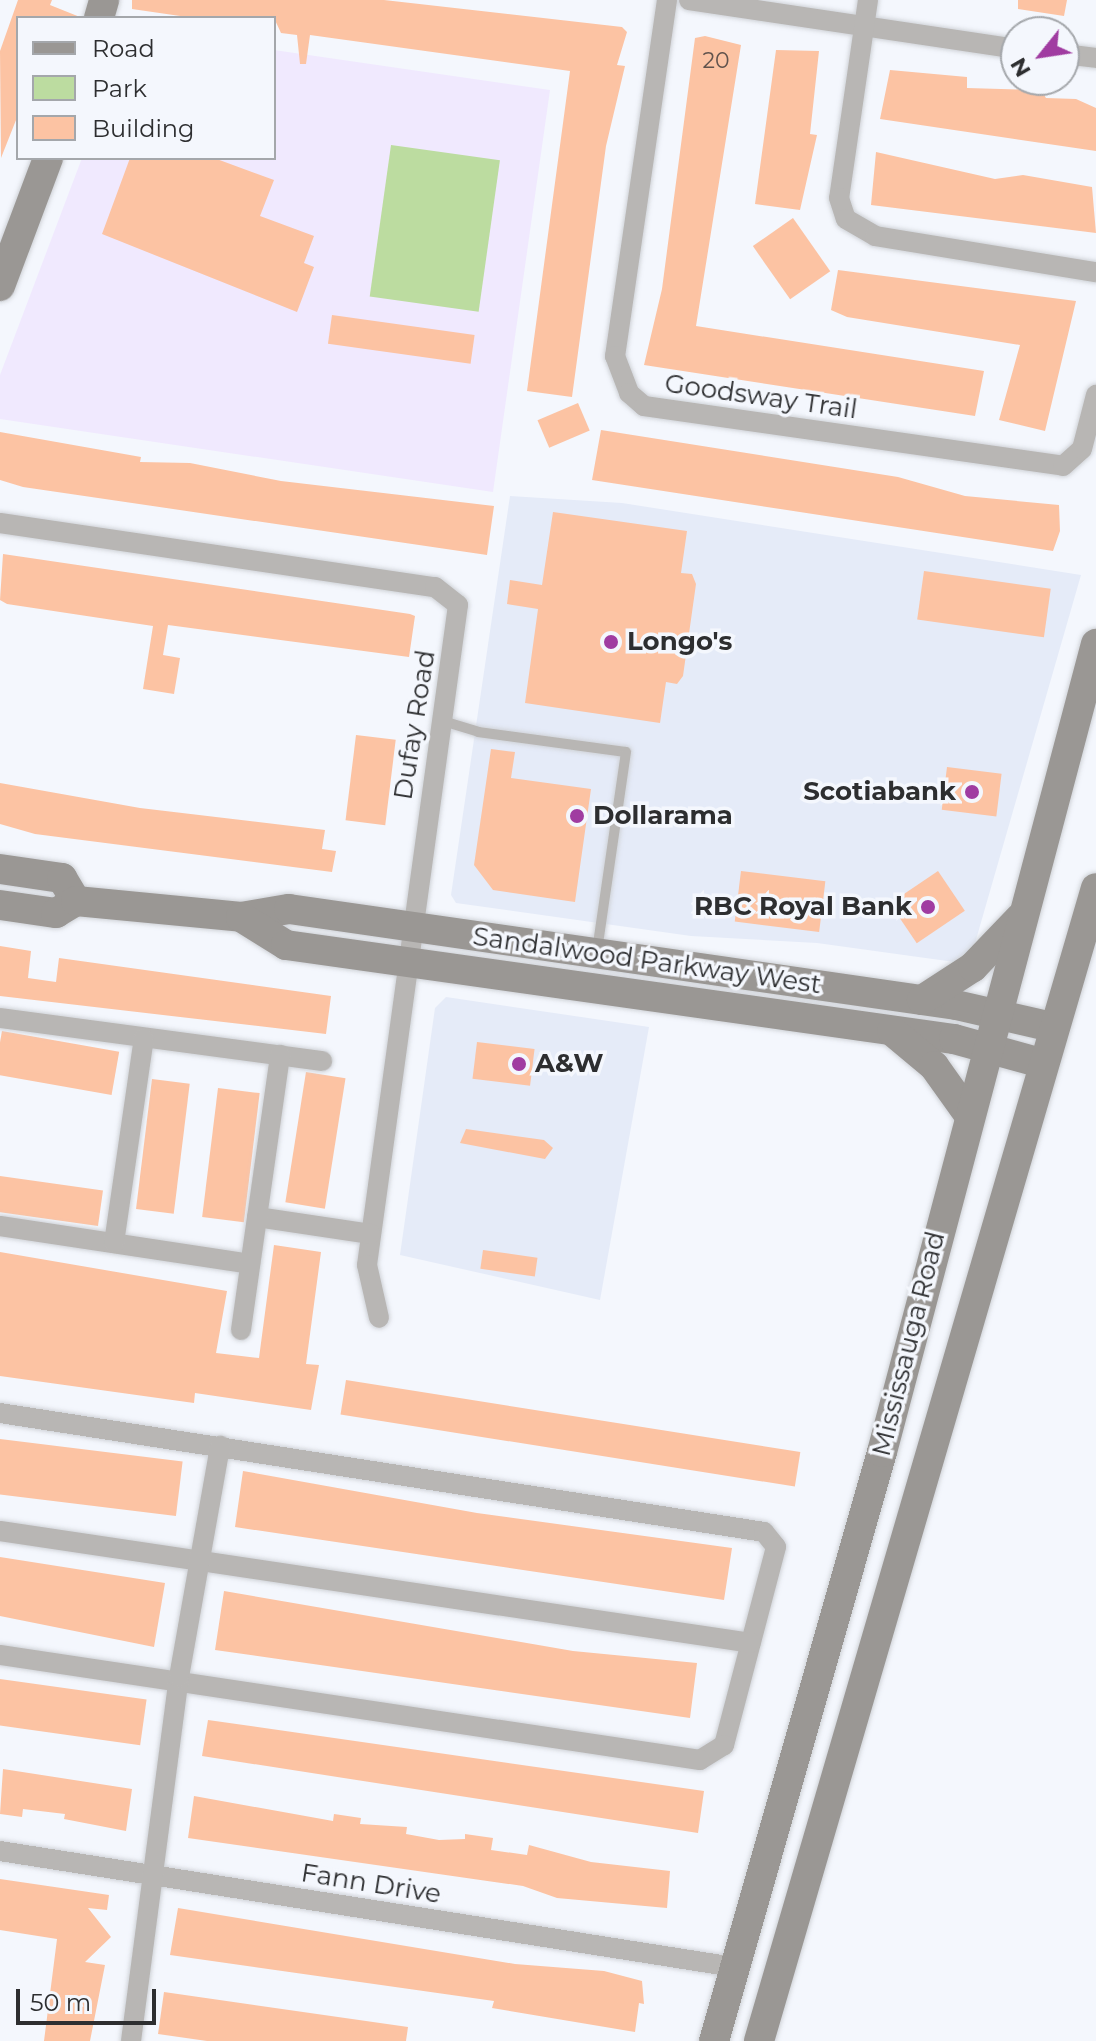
<!DOCTYPE html>
<html>
<head>
<meta charset="utf-8">
<style>
	body { margin:0 }
	#map { position:relative; width:1096px; height:2041px; overflow:hidden; background:#f4f7fd; font-family:Montserrat,sans-serif }
	div>[style] { position:absolute }
	.built>* { inset:0; background:#e5ebf8 }
	.education>* { inset:0; background:#f0e9fe }
	.green>* { inset:0; background:#bcdca0; transform-origin:0 0 }
	.building>* { inset:0; background:#fcc3a3; transform-origin:0 0 }
	.roads { filter:drop-shadow(0 0 2px #d0d3d8) drop-shadow(0 0 2px #d0d3d8) }
	.lane>* { height:10px; margin:-5px; padding:0 5px; transform-origin:5px; border-radius:5px; background:#b8b6b4 }
	.street>* { height:20px; margin:-10px; padding:0 10px; transform-origin:10px; border-radius:10px; background:#b8b6b4 }
	.secondary>* { height:30px; margin:-15px; padding:0 15px; transform-origin:15px; border-radius:15px; background:#9a9794 }
	.dots>* { width:22px; height:22px; translate:-50% -50%; box-sizing:border-box; border:4px solid #f4f7fd; border-radius:50% }
	span { translate:-50% -50%; white-space:nowrap; text-align:center; line-height:1.15; -webkit-text-stroke:7px #f4f7fd; paint-order:stroke }
	.number-label { font-size:22px; color:#61534d }
	.number-label span { -webkit-text-stroke-width:0 }
	.street-label { font-size:26px; color:#2d2e30 }
	.poi-label { font-size:26px; color:#2d2e30; font-weight:700 }
	.left { translate:0 -50%; text-align:left }
	.right { translate:-100% -50%; text-align:right }
	.legend { position:absolute; left:16px; top:16px; width:260px; height:144px; box-sizing:border-box; background:#f4f7fd; border:2px solid #a4a7ab; margin:0; padding:10px 14px; list-style:none; font-size:24px; color:#2d2e30 }
	.legend li { display:flex; align-items:center; gap:16px; height:40px }
	.legend b { width:40px; border:2px solid #a4a7ab }
	.north { position:absolute; left:1000px; top:16px; width:80px; height:80px; box-sizing:border-box; background:#f4f7fd; border:2px solid #a4a7ab; border-radius:50%; rotate:240deg; font-size:22px; font-weight:700; line-height:32px; text-align:center; color:#2d2e30 }
	.north::after { content:''; display:block; margin:auto; width:28px; height:36px; background:#a03ca1; clip-path:polygon(50% 0,100% 100%,50% 72%,0 100%) }
	.scale { position:absolute; left:16px; top:1989px; width:140px; height:36px; box-sizing:border-box; border:4px solid #2d2e30; border-top:0; padding-left:10px; font-size:24px; line-height:28px; white-space:nowrap; color:#2d2e30; -webkit-text-stroke:6px #f4f7fd; paint-order:stroke }
</style>
</head>
<body>
<div id="map">
	<div class="built">
		<i style="clip-path:polygon(510px 496px,622px 503px,1081px 575px,969px 964px,817px 943px,691px 936px,456px 903px,451px 895px)"></i>
		<i style="clip-path:polygon(446px 997px,649px 1027px,600px 1300px,400px 1255px,435px 1008px)"></i>
	</div>
	<div class="education">
		<i style="clip-path:polygon(274px 50px,550px 90px,493px 492px,0 419px,0 375px,82px 158px,274px 158px)"></i>
	</div>
	<div class="green">
		<i style="left:391px;top:145px;width:110px;height:153px;rotate:8deg"></i>
	</div>
	<div class="building">
		<i style="clip-path:polygon(18px 0,52px 0,50px 5px,80px 17px,18px 18px,18px 115px,1px 158px,0 51px)"></i>
		<i style="clip-path:polygon(132px 0,384px 0,622px 27px,627px 32px,617px 65px,625px 66px,606px 146px,572px 397px,527px 391px,570px 71px,310px 35px,306px 64px,300px 64px,297px 35px,281px 33px,274px 18px,194px 18px,132px 9px)"></i>
		<i style="clip-path:polygon(1018px 0,1067px 0,1064px 16px,1018px 9px)"></i>
		<i style="clip-path:polygon(705px 36px,741px 45px,696px 326px,984px 371px,975px 416px,644px 365px,662px 289px,695px 38px)"></i>
		<i style="clip-path:polygon(776px 50px,819px 51px,810px 134px,817px 135px,800px 210px,755px 204px)"></i>
		<i style="clip-path:polygon(890px 70px,967px 77px,967px 88px,1041px 90px,1046px 98px,1076px 99px,1096px 108px,1096px 151px,880px 119px)"></i>
		<i style="clip-path:polygon(876px 152px,995px 179px,1023px 175px,1092px 187px,1096px 233px,871px 205px)"></i>
		<i style="clip-path:polygon(130px 158px,214px 158px,274px 180px,260px 216px,314px 236px,304px 263px,314px 267px,297px 312px,102px 234px)"></i>
		<i style="left:793px;top:218px;width:65px;height:49px;rotate:55deg"></i>
		<i style="clip-path:polygon(838px 270px,1076px 301px,1045px 431px,999px 420px,1020px 345px,847px 317px,831px 310px)"></i>
		<i style="left:332px;top:315px;width:144px;height:29px;rotate:8deg"></i>
		<i style="left:578px;top:403px;width:30px;height:44px;rotate:67deg"></i>
		<i style="clip-path:polygon(601px 430px,898px 477px,965px 496px,1059px 505px,1060px 531px,1053px 551px,592px 480px)"></i>
		<i style="clip-path:polygon(0 432px,141px 457px,140px 462px,190px 463px,281px 481px,494px 506px,487px 555px,23px 487px,0 480px)"></i>
		<i style="clip-path:polygon(553px 512px,687px 531px,681px 573px,692px 574px,696px 584px,683px 676px,677px 684px,666px 682px,660px 723px,525px 703px,538px 609px,507px 604px,510px 580px,542px 585px)"></i>
		<i style="clip-path:polygon(3px 554px,410px 614px,415px 616px,409px 657px,168px 625px,163px 655px,180px 658px,174px 694px,143px 689px,153px 626px,7px 604px,0 600px)"></i>
		<i style="left:924px;top:571px;width:128px;height:49px;rotate:8deg"></i>
		<i style="left:356px;top:735px;width:40px;height:86px;rotate:7deg"></i>
		<i style="clip-path:polygon(491px 749px,515px 752px,511px 778px,591px 789px,575px 902px,493px 890px,474px 865px)"></i>
		<i style="left:947px;top:767px;width:55px;height:43px;rotate:7deg"></i>
		<i style="clip-path:polygon(0 783px,140px 808px,325px 830px,322px 849px,336px 851px,332px 872px,35px 834px,0 824px)"></i>
		<i style="left:741px;top:871px;width:85px;height:51px;rotate:7deg"></i>
		<i style="left:938px;top:871px;width:48px;height:58px;rotate:56deg"></i>
		<i style="clip-path:polygon(0 946px,31px 951px,28px 978px,56px 982px,59px 958px,331px 996px,326px 1034px,0 996px)"></i>
		<i style="left:2px;top:1031px;width:119px;height:44px;rotate:10deg"></i>
		<i style="left:477px;top:1042px;width:58px;height:37px;rotate:7deg"></i>
		<i style="left:306px;top:1072px;width:40px;height:132px;rotate:9deg"></i>
		<i style="left:152px;top:1079px;width:38px;height:131px;rotate:7deg"></i>
		<i style="left:218px;top:1088px;width:42px;height:130px;rotate:7deg"></i>
		<i style="clip-path:polygon(466px 1129px,544px 1140px,553px 1148px,545px 1159px,460px 1143px)"></i>
		<i style="left:0;top:1176px;width:104px;height:36px;rotate:8deg"></i>
		<i style="clip-path:polygon(274px 1245px,321px 1252px,306px 1364px,319px 1365px,311px 1410px,195px 1393px,194px 1403px,0 1376px,0 1252px,227px 1291px,216px 1353px,259px 1358px)"></i>
		<i style="left:483px;top:1250px;width:55px;height:19px;rotate:8deg"></i>
		<i style="left:346px;top:1380px;width:460px;height:35px;rotate:9deg"></i>
		<i style="left:0;top:1439px;width:184px;height:55px;rotate:7deg"></i>
		<i style="clip-path:polygon(243px 1471px,477px 1513px,732px 1548px,724px 1600px,235px 1527px)"></i>
		<i style="clip-path:polygon(0 1557px,165px 1583px,154px 1647px,0 1616px)"></i>
		<i style="clip-path:polygon(224px 1591px,573px 1651px,697px 1663px,690px 1718px,215px 1650px)"></i>
		<i style="left:0;top:1679px;width:148px;height:46px;rotate:8deg"></i>
		<i style="clip-path:polygon(208px 1720px,704px 1791px,698px 1833px,202px 1756px)"></i>
		<i style="clip-path:polygon(3px 1769px,132px 1789px,126px 1831px,64px 1819px,65px 1814px,23px 1809px,22px 1817px,0 1814px)"></i>
		<i style="clip-path:polygon(194px 1796px,333px 1821px,334px 1814px,361px 1818px,360px 1824px,407px 1827px,406px 1834px,439px 1840px,465px 1839px,465px 1834px,493px 1838px,491px 1850px,527px 1855px,529px 1845px,591px 1862px,670px 1871px,667px 1908px,557px 1898px,523px 1886px,188px 1838px)"></i>
		<i style="clip-path:polygon(0 1879px,109px 1895px,107px 1910px,88px 1908px,111px 1937px,85px 1962px,105px 1965px,90px 2041px,44px 2041px,57px 1939px,0 1930px)"></i>
		<i style="clip-path:polygon(178px 1908px,515px 1964px,604px 1971px,642px 1981px,644px 2004px,639px 2003px,635px 2032px,492px 2008px,494px 2001px,170px 1955px)"></i>
		<i style="clip-path:polygon(164px 1992px,408px 2027px,406px 2041px,207px 2041px,158px 2034px)"></i>
	</div>
	<div class="roads">
		<div class="lane">
			<i style="left:443px;top:721px;width:37px;rotate:17deg"></i>
			<i style="left:478px;top:732px;width:149px;rotate:7.7deg"></i>
			<i style="left:626px;top:752px;width:201px;rotate:98.3deg"></i>
		</div>
		<div class="street">
			<i style="left:667px;top:0;width:360px;rotate:98.3deg"></i>
			<i style="left:615px;top:356px;width:40px;rotate:69deg"></i>
			<i style="left:629px;top:393px;width:20px;rotate:41deg"></i>
			<i style="left:644px;top:406px;width:423px;rotate:8.1deg"></i>
			<i style="left:1063px;top:466px;width:25px;rotate:-42deg"></i>
			<i style="left:1082px;top:449px;width:56px;rotate:-75.5deg"></i>
			<i style="left:689px;top:0;width:331px;rotate:8.5deg"></i>
			<i style="left:868px;top:0;width:200px;rotate:98.3deg"></i>
			<i style="left:839px;top:198px;width:22px;rotate:72deg"></i>
			<i style="left:846px;top:219px;width:34px;rotate:30deg"></i>
			<i style="left:875px;top:236px;width:224px;rotate:9.3deg"></i>
			<i style="left:1064px;top:54px;width:32px;rotate:7deg"></i>
			<i style="left:0;top:523px;width:440px;rotate:8.4deg"></i>
			<i style="left:435px;top:587px;width:29px;rotate:38deg"></i>
			<i style="left:458px;top:605px;width:666px;rotate:97.85deg"></i>
			<i style="left:367px;top:1265px;width:54px;rotate:77.2deg"></i>
			<i style="left:0;top:1018px;width:325px;rotate:7.6deg"></i>
			<i style="left:257px;top:1217px;width:115px;rotate:8.5deg"></i>
			<i style="left:0;top:1226px;width:253px;rotate:8.6deg"></i>
			<i style="left:114px;top:1243px;width:207px;rotate:-81.7deg"></i>
			<i style="left:241px;top:1330px;width:278px;rotate:-81.9deg"></i>
			<i style="left:0;top:1413px;width:773px;rotate:8.85deg"></i>
			<i style="left:764px;top:1532px;width:19px;rotate:51deg"></i>
			<i style="left:776px;top:1547px;width:205px;rotate:104.7deg"></i>
			<i style="left:724px;top:1745px;width:28px;rotate:148deg"></i>
			<i style="left:700px;top:1760px;width:708px;rotate:-171.47deg"></i>
			<i style="left:0;top:1531px;width:759px;rotate:8.48deg"></i>
			<i style="left:0;top:1851px;width:743px;rotate:8.98deg"></i>
			<i style="left:131px;top:2041px;width:367px;rotate:-82.5deg"></i>
			<i style="left:179px;top:1677px;width:235px;rotate:-79.9deg"></i>
		</div>
		<div class="secondary">
			<i style="left:99px;top:18px;width:19px;rotate:-74deg"></i>
			<i style="left:0;top:286px;width:137px;rotate:-69.4deg"></i>
			<i style="left:0;top:869px;width:63px;rotate:8.3deg"></i>
			<i style="left:62px;top:878px;width:27px;rotate:59deg"></i>
			<i style="left:0;top:905px;width:57px;rotate:8.1deg"></i>
			<i style="left:56px;top:913px;width:23px;rotate:-31deg"></i>
			<i style="left:76px;top:901px;width:166px;rotate:5.5deg"></i>
			<i style="left:241px;top:917px;width:49px;rotate:-9.5deg"></i>
			<i style="left:289px;top:909px;width:674px;rotate:8.19deg"></i>
			<i style="left:956px;top:1005px;width:98px;rotate:12.9deg"></i>
			<i style="left:241px;top:917px;width:53px;rotate:31.9deg"></i>
			<i style="left:286px;top:945px;width:675px;rotate:8.01deg"></i>
			<i style="left:954px;top:1039px;width:90px;rotate:15.4deg"></i>
			<i style="left:922px;top:1000px;width:61px;rotate:-32.9deg"></i>
			<i style="left:973px;top:967px;width:69px;rotate:-46.2deg"></i>
			<i style="left:892px;top:1031px;width:55px;rotate:39.8deg"></i>
			<i style="left:934px;top:1066px;width:60px;rotate:54.5deg"></i>
			<i style="left:714px;top:2041px;width:612px;rotate:-74.08deg"></i>
			<i style="left:882px;top:1452px;width:836px;rotate:-75.17deg"></i>
			<i style="left:759px;top:2041px;width:1201px;rotate:-73.71deg"></i>
		</div>
	</div>
	<div class="dots">
		<i style="left:611px;top:642px;background:#a03ca1"></i>
		<i style="left:972px;top:792px;background:#a03ca1"></i>
		<i style="left:577px;top:816px;background:#a03ca1"></i>
		<i style="left:928px;top:907px;background:#a03ca1"></i>
		<i style="left:519px;top:1064px;background:#a03ca1"></i>
	</div>
	<div class="number-label">
		<span style="left:716px;top:61px">20</span>
	</div>
	<div class="street-label">
		<span style="left:761px;top:397px;rotate:8deg">Goodsway Trail</span>
		<span style="left:415px;top:725px;rotate:-81deg">Dufay Road</span>
		<span style="left:647px;top:961px;rotate:8deg">Sandalwood Parkway West</span>
		<span style="left:909px;top:1344px;rotate:-76deg">Mississauga Road</span>
		<span style="left:371px;top:1884px;rotate:9deg">Fann Drive</span>
	</div>
	<div class="poi-label">
		<span class="left" style="left:627px;top:642px">Longo's</span>
		<span class="right" style="left:956px;top:792px">Scotiabank</span>
		<span class="left" style="left:593px;top:816px">Dollarama</span>
		<span class="right" style="left:912px;top:907px">RBC Royal Bank</span>
		<span class="left" style="left:535px;top:1064px">A&amp;W</span>
	</div>
	<ul class="legend">
	<li><b style="height:10px;background:#9a9794"></b>Road</li>
	<li><b style="height:22px;background:#bcdca0"></b>Park</li>
	<li><b style="height:22px;background:#fcc3a3"></b>Building</li>
	</ul>
	<div class="north">N</div>
	<div class="scale">50 m</div>
</div>
</body>
</html>
